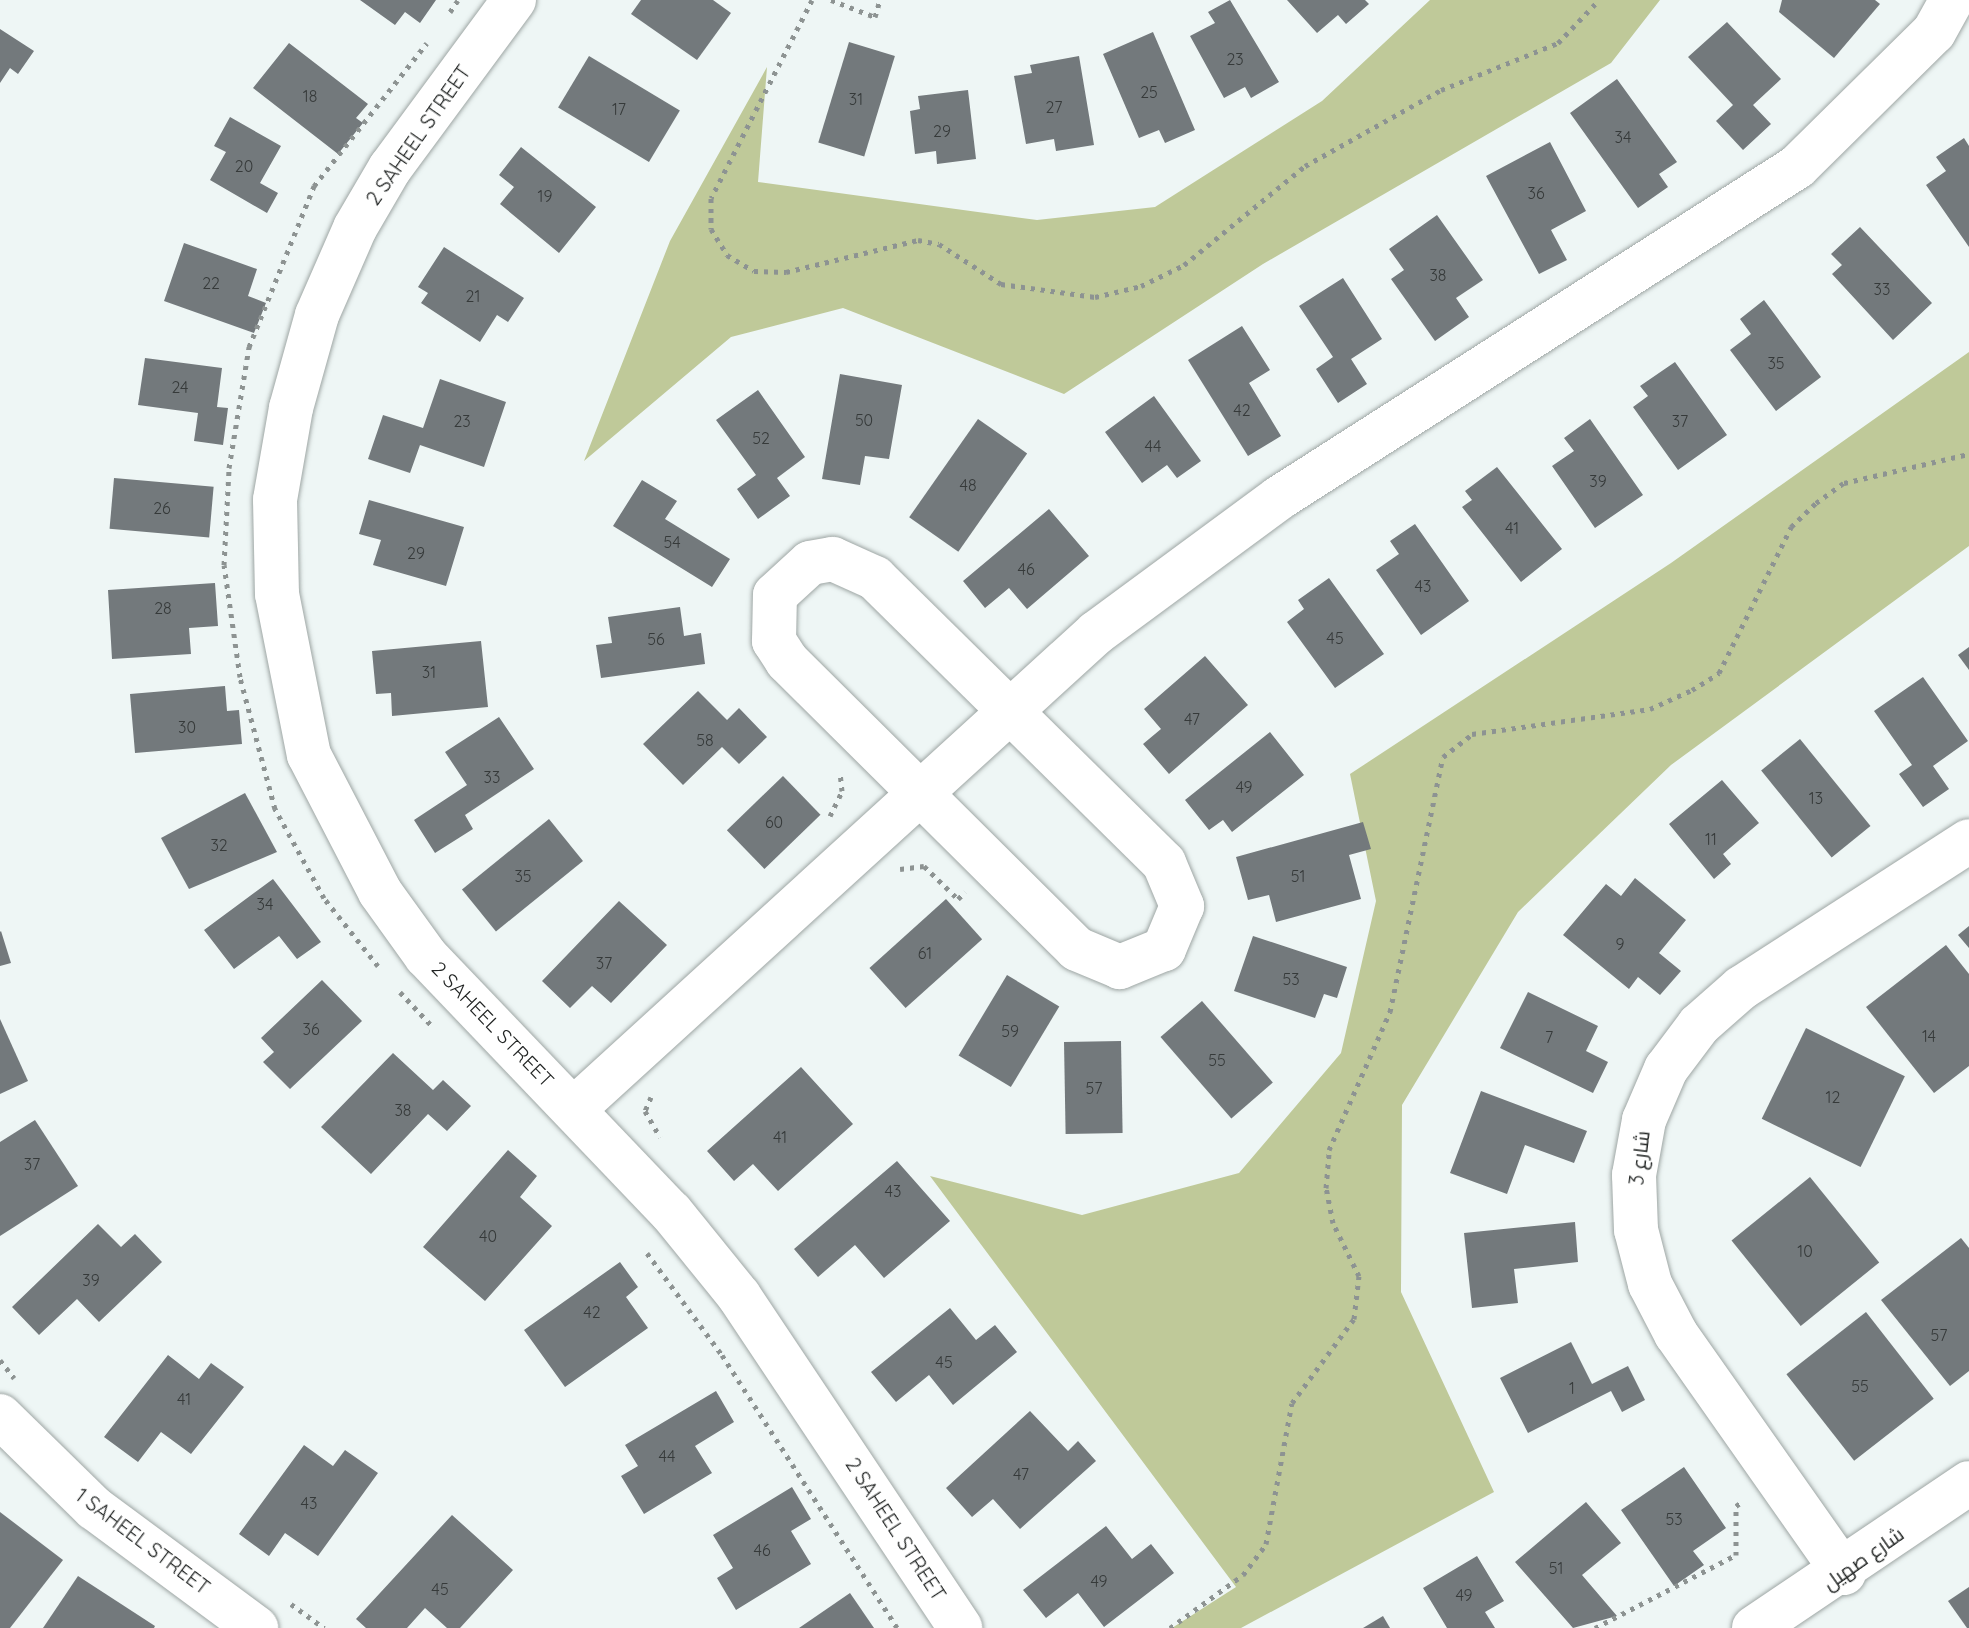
<!DOCTYPE html>
<html>
<head>
<meta charset="utf-8">
<style>
	body { margin:0 }
	#map { position:relative; width:1969px; height:1628px; overflow:hidden; background:#eef6f5; font-family:Quicksand,Cairo,sans-serif }
	div>[style] { position:absolute }
	.green>* { inset:0; background:#bfc999 }
	.building>* { inset:0; background:#73797c; transform-origin:0 0 }
	.path>* { height:5px; margin-top:-2.5px; transform-origin:0; background:repeating-linear-gradient(90deg,#8d9392 0 4px,transparent 0 10px) }
	.roads { filter:drop-shadow(0 0 2px #9ea6a4) drop-shadow(0 0 2px #9ea6a4) }
	.minor>* { height:44px; margin:-22px; padding:0 22px; transform-origin:22px; border-radius:22px; background:#fff }
	span { translate:-50% -50%; white-space:nowrap; text-align:center; line-height:1.15; -webkit-text-stroke:6px #fff; paint-order:stroke }
	.number-label { font-size:16px; color:#363a3a }
	.number-label span { -webkit-text-stroke-width:0 }
	.street-label { font-size:20px; color:#222524 }
</style>
</head>
<body>
<div id="map">
	<div class="green">
		<i style="clip-path:polygon(1430px 0,1660px 0,1611px 63px,1263px 264px,1064px 394px,843px 308px,731px 337px,584px 461px,670px 241px,767px 67px,758px 182px,1037px 220px,1155px 207px,1322px 101px)"></i>
		<i style="clip-path:polygon(1969px 352px,1969px 546px,1671px 765px,1518px 912px,1402px 1105px,1401px 1292px,1494px 1492px,1241px 1628px,1172px 1628px,1236px 1587px,930px 1176px,1082px 1215px,1239px 1173px,1341px 1053px,1376px 901px,1350px 774px,1671px 563px)"></i>
	</div>
	<div class="building">
		<i style="clip-path:polygon(360px 0,436px 0,420px 23px,405px 12px,395px 25px)"></i>
		<i style="clip-path:polygon(641px 0,713px 0,731px 13px,697px 60px,631px 14px)"></i>
		<i style="clip-path:polygon(1230px 0,1279px 82px,1251px 98px,1245px 87px,1224px 98px,1190px 36px,1215px 23px,1208px 12px)"></i>
		<i style="clip-path:polygon(1287px 0,1365px 0,1369px 4px,1346px 24px,1338px 15px,1317px 33px)"></i>
		<i style="clip-path:polygon(1782px 0,1875px 0,1880px 4px,1834px 58px,1779px 12px)"></i>
		<i style="clip-path:polygon(1727px 22px,1781px 79px,1753px 105px,1771px 124px,1743px 150px,1716px 121px,1733px 105px,1688px 57px)"></i>
		<i style="clip-path:polygon(0 29px,34px 51px,18px 74px,10px 68px,0 83px)"></i>
		<i style="clip-path:polygon(1153px 32px,1195px 130px,1165px 143px,1159px 130px,1139px 138px,1103px 54px)"></i>
		<i style="left:849px;top:42px;width:48px;height:105px;rotate:17deg"></i>
		<i style="clip-path:polygon(289px 43px,368px 104px,356px 118px,363px 123px,338px 154px,253px 88px)"></i>
		<i style="left:589px;top:56px;width:106px;height:60px;rotate:31deg"></i>
		<i style="clip-path:polygon(1079px 56px,1094px 145px,1056px 151px,1054px 139px,1026px 144px,1014px 76px,1032px 73px,1030px 65px)"></i>
		<i style="clip-path:polygon(1617px 79px,1677px 162px,1659px 174px,1668px 187px,1638px 208px,1570px 113px)"></i>
		<i style="clip-path:polygon(968px 90px,976px 159px,937px 164px,936px 151px,915px 154px,910px 111px,920px 109px,918px 96px)"></i>
		<i style="clip-path:polygon(230px 117px,281px 146px,260px 183px,278px 193px,267px 213px,210px 180px,226px 152px,214px 146px)"></i>
		<i style="clip-path:polygon(1964px 138px,1969px 146px,1969px 247px,1926px 185px,1946px 171px,1936px 157px)"></i>
		<i style="clip-path:polygon(1550px 142px,1586px 211px,1551px 230px,1567px 260px,1539px 274px,1486px 176px)"></i>
		<i style="clip-path:polygon(521px 147px,596px 207px,559px 253px,500px 204px,514px 187px,499px 175px)"></i>
		<i style="clip-path:polygon(1437px 215px,1483px 280px,1456px 298px,1469px 317px,1435px 341px,1391px 279px,1404px 270px,1389px 249px)"></i>
		<i style="clip-path:polygon(1860px 227px,1932px 303px,1893px 340px,1832px 274px,1842px 265px,1831px 254px)"></i>
		<i style="clip-path:polygon(184px 243px,257px 269px,248px 296px,266px 303px,254px 333px,164px 301px)"></i>
		<i style="clip-path:polygon(444px 247px,524px 298px,508px 322px,497px 315px,480px 342px,421px 303px,428px 293px,418px 287px)"></i>
		<i style="clip-path:polygon(1343px 278px,1382px 339px,1351px 359px,1367px 384px,1338px 403px,1316px 369px,1333px 357px,1299px 306px)"></i>
		<i style="clip-path:polygon(1764px 300px,1821px 377px,1776px 411px,1730px 350px,1751px 334px,1740px 319px)"></i>
		<i style="clip-path:polygon(1242px 326px,1270px 370px,1249px 383px,1281px 436px,1248px 456px,1188px 360px)"></i>
		<i style="clip-path:polygon(145px 358px,222px 368px,217px 407px,228px 408px,223px 445px,194px 441px,198px 413px,138px 405px)"></i>
		<i style="clip-path:polygon(1675px 362px,1727px 435px,1678px 470px,1633px 407px,1648px 396px,1640px 386px)"></i>
		<i style="clip-path:polygon(840px 374px,902px 385px,889px 459px,865px 456px,860px 485px,822px 479px)"></i>
		<i style="clip-path:polygon(440px 379px,506px 402px,484px 467px,420px 445px,410px 473px,368px 459px,383px 415px,423px 428px)"></i>
		<i style="clip-path:polygon(758px 390px,805px 457px,777px 478px,790px 496px,758px 519px,737px 489px,756px 475px,716px 420px)"></i>
		<i style="clip-path:polygon(1154px 396px,1201px 461px,1177px 478px,1167px 465px,1142px 483px,1105px 432px)"></i>
		<i style="left:978px;top:419px;width:60px;height:120px;rotate:35deg"></i>
		<i style="clip-path:polygon(1590px 419px,1643px 495px,1595px 528px,1552px 466px,1574px 451px,1564px 438px)"></i>
		<i style="clip-path:polygon(1497px 467px,1562px 549px,1521px 582px,1462px 507px,1472px 500px,1465px 491px)"></i>
		<i style="left:114px;top:478px;width:100px;height:51px;rotate:5deg"></i>
		<i style="clip-path:polygon(642px 480px,677px 501px,665px 519px,730px 559px,712px 587px,613px 526px)"></i>
		<i style="clip-path:polygon(369px 500px,464px 527px,446px 586px,373px 565px,381px 540px,359px 534px)"></i>
		<i style="clip-path:polygon(1049px 509px,1089px 556px,1027px 609px,1009px 588px,985px 608px,963px 581px)"></i>
		<i style="clip-path:polygon(1415px 524px,1469px 601px,1421px 635px,1376px 570px,1399px 554px,1390px 541px)"></i>
		<i style="clip-path:polygon(1329px 578px,1384px 654px,1335px 688px,1287px 622px,1304px 609px,1298px 600px)"></i>
		<i style="clip-path:polygon(215px 583px,218px 626px,189px 628px,191px 654px,112px 659px,108px 590px)"></i>
		<i style="clip-path:polygon(680px 607px,684px 636px,701px 633px,705px 664px,601px 678px,596px 645px,612px 643px,608px 617px)"></i>
		<i style="clip-path:polygon(481px 641px,488px 707px,392px 716px,391px 693px,376px 694px,372px 651px)"></i>
		<i style="clip-path:polygon(1969px 647px,1969px 670px,1958px 655px)"></i>
		<i style="clip-path:polygon(1205px 656px,1248px 705px,1169px 774px,1143px 744px,1161px 729px,1144px 709px)"></i>
		<i style="clip-path:polygon(1923px 677px,1968px 741px,1933px 766px,1949px 789px,1923px 807px,1899px 774px,1912px 765px,1874px 711px)"></i>
		<i style="clip-path:polygon(225px 686px,227px 711px,239px 710px,242px 744px,135px 753px,130px 694px)"></i>
		<i style="clip-path:polygon(698px 691px,727px 720px,739px 708px,767px 737px,739px 764px,722px 747px,683px 785px,643px 744px)"></i>
		<i style="clip-path:polygon(499px 717px,534px 769px,465px 815px,473px 829px,435px 853px,414px 820px,467px 785px,445px 752px)"></i>
		<i style="clip-path:polygon(1270px 732px,1304px 775px,1232px 832px,1223px 820px,1209px 830px,1185px 800px)"></i>
		<i style="left:1800px;top:739px;width:112px;height:50px;rotate:51deg"></i>
		<i style="left:783px;top:776px;width:54px;height:78px;rotate:46deg"></i>
		<i style="clip-path:polygon(1722px 780px,1759px 823px,1723px 854px,1731px 864px,1714px 879px,1669px 824px)"></i>
		<i style="clip-path:polygon(245px 793px,277px 852px,189px 889px,161px 838px)"></i>
		<i style="left:549px;top:819px;width:54px;height:112px;rotate:51deg"></i>
		<i style="clip-path:polygon(1363px 822px,1371px 849px,1349px 855px,1361px 899px,1276px 922px,1269px 895px,1248px 900px,1236px 857px)"></i>
		<i style="clip-path:polygon(1635px 878px,1686px 920px,1659px 953px,1681px 971px,1660px 995px,1638px 977px,1629px 989px,1563px 935px,1606px 884px,1621px 896px)"></i>
		<i style="clip-path:polygon(273px 879px,321px 942px,297px 959px,279px 936px,234px 969px,204px 930px)"></i>
		<i style="left:946px;top:899px;width:54px;height:103px;rotate:48deg"></i>
		<i style="clip-path:polygon(619px 901px,667px 945px,611px 1003px,592px 986px,570px 1008px,542px 981px)"></i>
		<i style="clip-path:polygon(1969px 926px,1969px 948px,1958px 935px)"></i>
		<i style="clip-path:polygon(1px 931px,11px 963px,0 966px,0 932px)"></i>
		<i style="clip-path:polygon(1253px 936px,1347px 967px,1337px 998px,1324px 994px,1315px 1018px,1234px 991px)"></i>
		<i style="clip-path:polygon(1946px 945px,1969px 974px,1969px 1066px,1934px 1093px,1866px 1007px)"></i>
		<i style="left:1007px;top:975px;width:61px;height:94px;rotate:31deg"></i>
		<i style="clip-path:polygon(322px 980px,362px 1021px,290px 1089px,263px 1062px,274px 1052px,261px 1038px)"></i>
		<i style="clip-path:polygon(1528px 992px,1598px 1026px,1586px 1051px,1608px 1062px,1593px 1093px,1500px 1048px)"></i>
		<i style="left:1202px;top:1001px;width:108px;height:55px;rotate:49deg"></i>
		<i style="clip-path:polygon(0 1019px,28px 1081px,0 1094px)"></i>
		<i style="left:1806px;top:1028px;width:110px;height:101px;rotate:26deg"></i>
		<i style="left:1121px;top:1041px;width:92px;height:57px;rotate:89deg"></i>
		<i style="clip-path:polygon(393px 1053px,433px 1090px,443px 1080px,471px 1106px,447px 1131px,428px 1114px,371px 1174px,321px 1127px)"></i>
		<i style="clip-path:polygon(801px 1067px,853px 1124px,778px 1191px,753px 1164px,734px 1181px,707px 1151px)"></i>
		<i style="clip-path:polygon(1481px 1091px,1587px 1131px,1574px 1163px,1525px 1145px,1507px 1194px,1450px 1173px)"></i>
		<i style="clip-path:polygon(35px 1120px,78px 1186px,0 1236px,0 1142px)"></i>
		<i style="clip-path:polygon(508px 1150px,537px 1176px,520px 1197px,552px 1226px,485px 1301px,423px 1247px)"></i>
		<i style="clip-path:polygon(897px 1161px,950px 1221px,884px 1278px,855px 1245px,818px 1277px,794px 1249px)"></i>
		<i style="left:1810px;top:1177px;width:110px;height:101px;rotate:51deg"></i>
		<i style="clip-path:polygon(1575px 1222px,1578px 1262px,1514px 1269px,1518px 1303px,1472px 1308px,1464px 1233px)"></i>
		<i style="clip-path:polygon(98px 1224px,121px 1247px,135px 1234px,162px 1262px,99px 1322px,77px 1299px,39px 1335px,12px 1307px)"></i>
		<i style="clip-path:polygon(1961px 1238px,1969px 1248px,1969px 1371px,1950px 1386px,1881px 1300px)"></i>
		<i style="clip-path:polygon(620px 1262px,638px 1287px,626px 1297px,648px 1328px,565px 1387px,524px 1330px)"></i>
		<i style="clip-path:polygon(950px 1308px,976px 1340px,995px 1325px,1017px 1352px,953px 1405px,929px 1375px,896px 1402px,871px 1372px)"></i>
		<i style="left:1866px;top:1312px;width:110px;height:101px;rotate:52deg"></i>
		<i style="clip-path:polygon(1571px 1342px,1592px 1384px,1628px 1366px,1645px 1400px,1622px 1412px,1611px 1391px,1528px 1433px,1500px 1378px)"></i>
		<i style="clip-path:polygon(168px 1355px,199px 1379px,211px 1363px,244px 1387px,191px 1454px,161px 1432px,138px 1462px,104px 1437px)"></i>
		<i style="clip-path:polygon(716px 1391px,734px 1422px,695px 1446px,712px 1473px,644px 1514px,621px 1476px,638px 1466px,625px 1445px)"></i>
		<i style="clip-path:polygon(1030px 1411px,1068px 1451px,1078px 1441px,1096px 1461px,1020px 1529px,993px 1499px,972px 1517px,946px 1488px)"></i>
		<i style="clip-path:polygon(304px 1445px,333px 1466px,345px 1450px,378px 1473px,318px 1556px,285px 1533px,269px 1556px,239px 1534px)"></i>
		<i style="clip-path:polygon(1684px 1467px,1726px 1528px,1693px 1551px,1704px 1565px,1674px 1586px,1621px 1510px)"></i>
		<i style="clip-path:polygon(792px 1487px,811px 1519px,791px 1531px,811px 1564px,736px 1610px,717px 1578px,733px 1568px,713px 1535px)"></i>
		<i style="clip-path:polygon(1586px 1502px,1621px 1543px,1582px 1575px,1617px 1616px,1573px 1628px,1515px 1562px)"></i>
		<i style="clip-path:polygon(0 1512px,63px 1560px,10px 1628px,0 1628px)"></i>
		<i style="clip-path:polygon(452px 1515px,513px 1570px,460px 1628px,447px 1628px,425px 1608px,407px 1628px,366px 1628px,356px 1619px)"></i>
		<i style="clip-path:polygon(1106px 1526px,1132px 1559px,1151px 1544px,1174px 1573px,1104px 1627px,1078px 1593px,1046px 1618px,1023px 1590px)"></i>
		<i style="clip-path:polygon(1477px 1556px,1504px 1601px,1485px 1612px,1495px 1628px,1447px 1628px,1423px 1588px)"></i>
		<i style="clip-path:polygon(78px 1576px,155px 1626px,154px 1628px,43px 1628px)"></i>
		<i style="clip-path:polygon(1969px 1587px,1969px 1628px,1967px 1628px,1948px 1601px)"></i>
		<i style="clip-path:polygon(850px 1593px,874px 1628px,799px 1628px)"></i>
		<i style="clip-path:polygon(1383px 1616px,1390px 1628px,1363px 1628px)"></i>
	</div>
	<div class="path">
		<i style="left:812px;top:0;width:222px;rotate:117deg"></i>
		<i style="left:711px;top:198px;width:31px;rotate:90deg"></i>
		<i style="left:711px;top:229px;width:31px;rotate:58deg"></i>
		<i style="left:727px;top:255px;width:31px;rotate:31deg"></i>
		<i style="left:754px;top:271px;width:32px;rotate:2deg"></i>
		<i style="left:786px;top:272px;width:136px;rotate:-13.6deg"></i>
		<i style="left:918px;top:240px;width:21px;rotate:11deg"></i>
		<i style="left:939px;top:244px;width:74px;rotate:32.8deg"></i>
		<i style="left:1001px;top:284px;width:95px;rotate:7.9deg"></i>
		<i style="left:1095px;top:297px;width:47px;rotate:-13.4deg"></i>
		<i style="left:1141px;top:286px;width:48px;rotate:-26deg"></i>
		<i style="left:1184px;top:265px;width:156px;rotate:-39.3deg"></i>
		<i style="left:1305px;top:166px;width:156px;rotate:-29.2deg"></i>
		<i style="left:1441px;top:90px;width:126px;rotate:-21.9deg"></i>
		<i style="left:1558px;top:43px;width:59px;rotate:-46.4deg"></i>
		<i style="left:831px;top:0;width:47px;rotate:21.1deg"></i>
		<i style="left:875px;top:17px;width:18px;rotate:-74deg"></i>
		<i style="left:450px;top:12px;width:14px;rotate:-56deg"></i>
		<i style="left:830px;top:816px;width:28px;rotate:-64deg"></i>
		<i style="left:842px;top:791px;width:18px;rotate:-96deg"></i>
		<i style="left:900px;top:869px;width:24px;rotate:-7deg"></i>
		<i style="left:924px;top:866px;width:47px;rotate:44.1deg"></i>
		<i style="left:958px;top:899px;width:10px;rotate:-45deg"></i>
		<i style="left:378px;top:966px;width:87px;rotate:-128.5deg"></i>
		<i style="left:324px;top:898px;width:102px;rotate:-118.8deg"></i>
		<i style="left:275px;top:809px;width:137px;rotate:-104.9deg"></i>
		<i style="left:240px;top:677px;width:113px;rotate:-98.1deg"></i>
		<i style="left:224px;top:565px;width:97px;rotate:-87deg"></i>
		<i style="left:229px;top:468px;width:123px;rotate:-80.6deg"></i>
		<i style="left:249px;top:347px;width:174px;rotate:-68deg"></i>
		<i style="left:314px;top:186px;width:182px;rotate:-51.7deg"></i>
		<i style="left:400px;top:992px;width:45px;rotate:46.8deg"></i>
		<i style="left:651px;top:1097px;width:15px;rotate:113deg"></i>
		<i style="left:645px;top:1111px;width:30px;rotate:60deg"></i>
		<i style="left:647px;top:1253px;width:127px;rotate:53.7deg"></i>
		<i style="left:722px;top:1355px;width:324px;rotate:57.3deg"></i>
		<i style="left:0;top:1360px;width:23px;rotate:52deg"></i>
		<i style="left:291px;top:1604px;width:41px;rotate:36deg"></i>
		<i style="left:1170px;top:1628px;width:90px;rotate:-36deg"></i>
		<i style="left:1243px;top:1575px;width:39px;rotate:-53deg"></i>
		<i style="left:1266px;top:1544px;width:143px;rotate:-79.6deg"></i>
		<i style="left:1292px;top:1403px;width:104px;rotate:-53.6deg"></i>
		<i style="left:1354px;top:1319px;width:43px;rotate:-83.4deg"></i>
		<i style="left:1359px;top:1276px;width:59px;rotate:-116.1deg"></i>
		<i style="left:1333px;top:1223px;width:36px;rotate:-101deg"></i>
		<i style="left:1326px;top:1188px;width:38px;rotate:-85deg"></i>
		<i style="left:1329px;top:1150px;width:151px;rotate:-66.2deg"></i>
		<i style="left:1390px;top:1012px;width:260px;rotate:-78.3deg"></i>
		<i style="left:1443px;top:757px;width:37px;rotate:-38deg"></i>
		<i style="left:1472px;top:734px;width:180px;rotate:-8deg"></i>
		<i style="left:1650px;top:709px;width:46px;rotate:-24.3deg"></i>
		<i style="left:1692px;top:690px;width:32px;rotate:-32deg"></i>
		<i style="left:1719px;top:673px;width:163px;rotate:-63.7deg"></i>
		<i style="left:1791px;top:527px;width:35px;rotate:-44deg"></i>
		<i style="left:1816px;top:503px;width:34px;rotate:-36deg"></i>
		<i style="left:1844px;top:483px;width:128px;rotate:-13.1deg"></i>
		<i style="left:1595px;top:1628px;width:159px;rotate:-27.4deg"></i>
		<i style="left:1736px;top:1555px;width:49px;rotate:-90deg"></i>
		<i style="left:1736px;top:1506px;width:9px;rotate:-36deg"></i>
	</div>
	<div class="roads">
		<div class="minor">
			<i style="left:514px;top:0;width:209px;rotate:126.4deg"></i>
			<i style="left:390px;top:168px;width:69px;rotate:120.3deg"></i>
			<i style="left:355px;top:228px;width:95px;rotate:113.6deg"></i>
			<i style="left:317px;top:315px;width:97px;rotate:105.6deg"></i>
			<i style="left:291px;top:408px;width:93px;rotate:99.9deg"></i>
			<i style="left:275px;top:500px;width:94px;rotate:88.8deg"></i>
			<i style="left:277px;top:594px;width:164px;rotate:78.8deg"></i>
			<i style="left:309px;top:755px;width:154px;rotate:62.6deg"></i>
			<i style="left:380px;top:892px;width:79px;rotate:54.3deg"></i>
			<i style="left:426px;top:956px;width:354px;rotate:46.3deg"></i>
			<i style="left:671px;top:1212px;width:108px;rotate:51deg"></i>
			<i style="left:739px;top:1296px;width:399px;rotate:56.3deg"></i>
			<i style="left:833px;top:559px;width:46px;rotate:24.3deg"></i>
			<i style="left:875px;top:578px;width:406px;rotate:44.6deg"></i>
			<i style="left:1164px;top:863px;width:47px;rotate:67.3deg"></i>
			<i style="left:1182px;top:906px;width:47px;rotate:112.7deg"></i>
			<i style="left:1164px;top:949px;width:48px;rotate:157.8deg"></i>
			<i style="left:1120px;top:967px;width:47px;rotate:-157.3deg"></i>
			<i style="left:1077px;top:949px;width:409px;rotate:-135.2deg"></i>
			<i style="left:787px;top:661px;width:24px;rotate:-123deg"></i>
			<i style="left:774px;top:641px;width:46px;rotate:-88.8deg"></i>
			<i style="left:775px;top:595px;width:47px;rotate:-42.4deg"></i>
			<i style="left:810px;top:563px;width:23px;rotate:-10deg"></i>
			<i style="left:575px;top:1108px;width:705px;rotate:-42.36deg"></i>
			<i style="left:1096px;top:633px;width:227px;rotate:-36.4deg"></i>
			<i style="left:1279px;top:498px;width:615px;rotate:-32.58deg"></i>
			<i style="left:1797px;top:167px;width:192px;rotate:-44.6deg"></i>
			<i style="left:1934px;top:32px;width:37px;rotate:-61deg"></i>
			<i style="left:0;top:1416px;width:132px;rotate:44.4deg"></i>
			<i style="left:94px;top:1508px;width:202px;rotate:36.5deg"></i>
			<i style="left:1844px;top:1573px;width:292px;rotate:-125.1deg"></i>
			<i style="left:1676px;top:1334px;width:56px;rotate:-117.5deg"></i>
			<i style="left:1650px;top:1284px;width:56px;rotate:-104.5deg"></i>
			<i style="left:1636px;top:1230px;width:55px;rotate:-92.1deg"></i>
			<i style="left:1634px;top:1175px;width:56px;rotate:-79.7deg"></i>
			<i style="left:1644px;top:1120px;width:56px;rotate:-66.7deg"></i>
			<i style="left:1666px;top:1069px;width:55px;rotate:-53.1deg"></i>
			<i style="left:1699px;top:1025px;width:56px;rotate:-41.4deg"></i>
			<i style="left:1741px;top:988px;width:271px;rotate:-32.8deg"></i>
			<i style="left:1754px;top:1628px;width:259px;rotate:-34deg"></i>
		</div>
	</div>
	<div class="number-label">
		<span style="left:1235px;top:59px">23</span>
		<span style="left:1149px;top:92px">25</span>
		<span style="left:310px;top:96px">18</span>
		<span style="left:856px;top:99px">31</span>
		<span style="left:1054px;top:107px">27</span>
		<span style="left:619px;top:109px">17</span>
		<span style="left:942px;top:131px">29</span>
		<span style="left:1623px;top:137px">34</span>
		<span style="left:244px;top:166px">20</span>
		<span style="left:1536px;top:193px">36</span>
		<span style="left:545px;top:196px">19</span>
		<span style="left:1438px;top:275px">38</span>
		<span style="left:211px;top:283px">22</span>
		<span style="left:1882px;top:289px">33</span>
		<span style="left:473px;top:296px">21</span>
		<span style="left:1776px;top:363px">35</span>
		<span style="left:180px;top:387px">24</span>
		<span style="left:1242px;top:410px">42</span>
		<span style="left:864px;top:420px">50</span>
		<span style="left:462px;top:421px">23</span>
		<span style="left:1680px;top:421px">37</span>
		<span style="left:761px;top:438px">52</span>
		<span style="left:1153px;top:446px">44</span>
		<span style="left:1598px;top:481px">39</span>
		<span style="left:968px;top:485px">48</span>
		<span style="left:162px;top:508px">26</span>
		<span style="left:1512px;top:528px">41</span>
		<span style="left:672px;top:542px">54</span>
		<span style="left:416px;top:553px">29</span>
		<span style="left:1026px;top:569px">46</span>
		<span style="left:1423px;top:586px">43</span>
		<span style="left:163px;top:608px">28</span>
		<span style="left:1335px;top:638px">45</span>
		<span style="left:656px;top:639px">56</span>
		<span style="left:429px;top:672px">31</span>
		<span style="left:1192px;top:719px">47</span>
		<span style="left:187px;top:727px">30</span>
		<span style="left:705px;top:740px">58</span>
		<span style="left:492px;top:777px">33</span>
		<span style="left:1244px;top:787px">49</span>
		<span style="left:1816px;top:798px">13</span>
		<span style="left:774px;top:822px">60</span>
		<span style="left:1711px;top:839px">11</span>
		<span style="left:219px;top:845px">32</span>
		<span style="left:523px;top:876px">35</span>
		<span style="left:1298px;top:876px">51</span>
		<span style="left:265px;top:904px">34</span>
		<span style="left:1620px;top:944px">9</span>
		<span style="left:925px;top:953px">61</span>
		<span style="left:604px;top:963px">37</span>
		<span style="left:1291px;top:979px">53</span>
		<span style="left:311px;top:1029px">36</span>
		<span style="left:1010px;top:1031px">59</span>
		<span style="left:1929px;top:1036px">14</span>
		<span style="left:1549px;top:1037px">7</span>
		<span style="left:1217px;top:1060px">55</span>
		<span style="left:1094px;top:1088px">57</span>
		<span style="left:1833px;top:1097px">12</span>
		<span style="left:403px;top:1110px">38</span>
		<span style="left:780px;top:1137px">41</span>
		<span style="left:32px;top:1164px">37</span>
		<span style="left:893px;top:1191px">43</span>
		<span style="left:488px;top:1236px">40</span>
		<span style="left:1805px;top:1251px">10</span>
		<span style="left:91px;top:1280px">39</span>
		<span style="left:592px;top:1312px">42</span>
		<span style="left:1939px;top:1335px">57</span>
		<span style="left:944px;top:1362px">45</span>
		<span style="left:1860px;top:1386px">55</span>
		<span style="left:1572px;top:1388px">1</span>
		<span style="left:184px;top:1399px">41</span>
		<span style="left:667px;top:1456px">44</span>
		<span style="left:1021px;top:1474px">47</span>
		<span style="left:309px;top:1503px">43</span>
		<span style="left:1674px;top:1519px">53</span>
		<span style="left:762px;top:1550px">46</span>
		<span style="left:1556px;top:1568px">51</span>
		<span style="left:1099px;top:1581px">49</span>
		<span style="left:440px;top:1589px">45</span>
		<span style="left:1464px;top:1595px">49</span>
	</div>
	<div class="street-label">
		<span style="left:418px;top:135px;rotate:-55deg">2 SAHEEL STREET</span>
		<span style="left:493px;top:1024px;rotate:46deg">2 SAHEEL STREET</span>
		<span style="left:1639px;top:1158px;rotate:-83deg">3 شارع</span>
		<span style="left:896px;top:1529px;rotate:57deg">2 SAHEEL STREET</span>
		<span style="left:143px;top:1541px;rotate:37deg">1 SAHEEL STREET</span>
		<span style="left:1863px;top:1558px;rotate:-35deg">شارع صهيل</span>
	</div>
</div>
</body>
</html>
